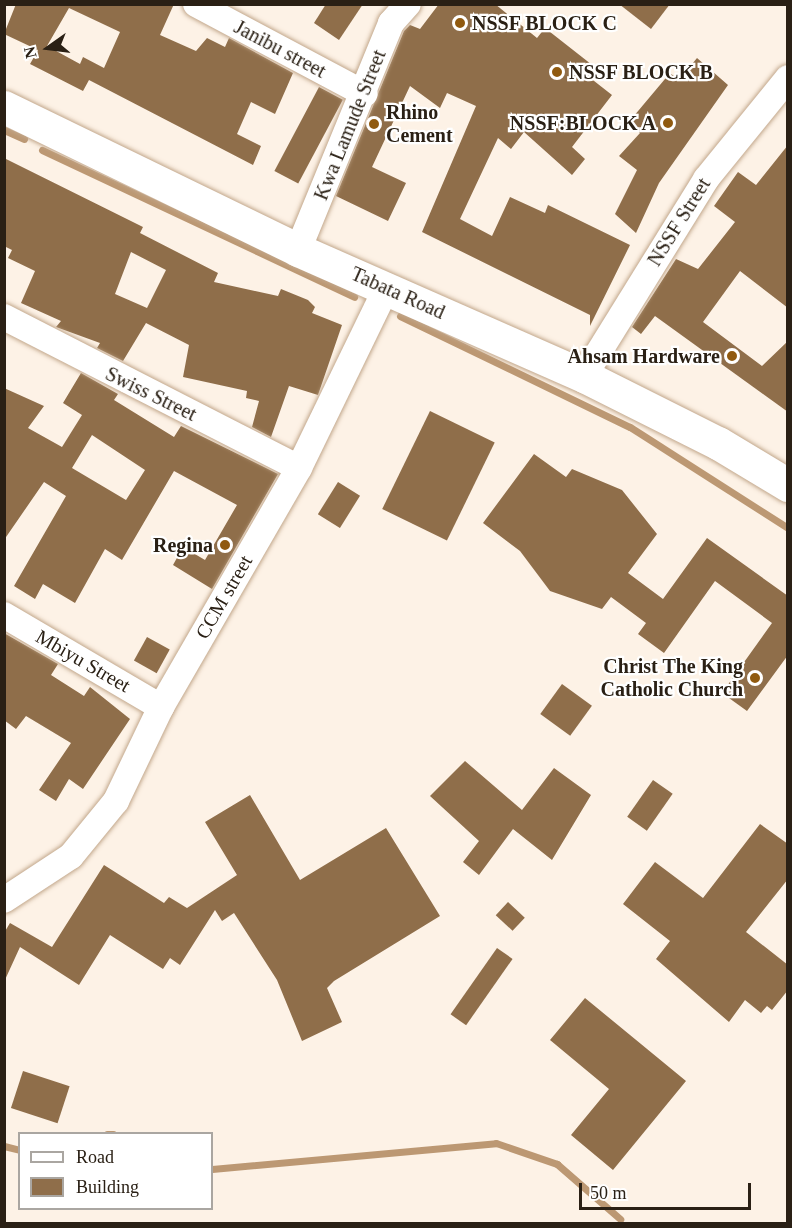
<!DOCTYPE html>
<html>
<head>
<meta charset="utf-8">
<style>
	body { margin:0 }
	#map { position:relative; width:792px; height:1228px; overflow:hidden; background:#fdf2e6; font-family:Georgia,serif }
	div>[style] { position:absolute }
	.stream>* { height:7px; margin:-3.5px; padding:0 3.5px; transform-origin:3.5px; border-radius:3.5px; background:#bc9873 }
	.building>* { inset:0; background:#8f6e4a; transform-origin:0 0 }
	.roads { filter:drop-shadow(0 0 2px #c2a78b) drop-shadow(0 0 2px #c2a78b) }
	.minor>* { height:26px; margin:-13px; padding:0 13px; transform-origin:13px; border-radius:13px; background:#fff }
	.secondary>* { height:33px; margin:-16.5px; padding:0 16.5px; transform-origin:16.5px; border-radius:16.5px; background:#fff }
	.dots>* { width:16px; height:16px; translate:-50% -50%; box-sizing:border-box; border:3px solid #fff; border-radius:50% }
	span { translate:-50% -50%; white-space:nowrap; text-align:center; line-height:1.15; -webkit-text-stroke:4.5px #fff; paint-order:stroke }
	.poi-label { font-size:20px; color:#2a2015; font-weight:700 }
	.left { translate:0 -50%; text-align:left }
	.right { translate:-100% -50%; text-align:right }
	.street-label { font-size:20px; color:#2a2015 }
	.frame { position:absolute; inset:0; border:6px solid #2a2015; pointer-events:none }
	.legend { position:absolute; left:18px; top:1132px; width:195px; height:78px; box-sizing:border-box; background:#fff; border:2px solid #aaa6a1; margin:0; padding:8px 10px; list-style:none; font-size:18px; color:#2a2015 }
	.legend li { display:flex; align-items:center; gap:12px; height:30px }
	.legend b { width:30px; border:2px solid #aaa6a1 }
	.north { position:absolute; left:18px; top:18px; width:60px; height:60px; -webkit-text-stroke:4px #fff; paint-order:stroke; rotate:256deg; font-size:16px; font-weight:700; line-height:24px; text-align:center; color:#2a2015 }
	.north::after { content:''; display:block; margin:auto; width:21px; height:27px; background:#2a2015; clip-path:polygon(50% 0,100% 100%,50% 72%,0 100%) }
	.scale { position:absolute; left:579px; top:1183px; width:172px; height:27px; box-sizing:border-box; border:3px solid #2a2015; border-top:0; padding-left:8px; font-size:18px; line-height:21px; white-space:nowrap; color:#2a2015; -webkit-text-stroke:4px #fff; paint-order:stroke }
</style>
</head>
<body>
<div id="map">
	<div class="stream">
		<i style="left:4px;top:130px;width:22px;rotate:24deg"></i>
		<i style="left:42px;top:150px;width:345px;rotate:25.2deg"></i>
		<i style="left:400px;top:316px;width:255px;rotate:25.8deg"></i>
		<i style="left:630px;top:427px;width:188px;rotate:32.6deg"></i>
		<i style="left:107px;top:1134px;width:6px"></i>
		<i style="left:4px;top:1146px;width:16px;rotate:14deg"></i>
		<i style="left:212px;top:1169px;width:285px;rotate:-5.2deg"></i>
		<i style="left:496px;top:1143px;width:65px;rotate:19deg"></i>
		<i style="left:557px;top:1164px;width:84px;rotate:41.1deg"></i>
	</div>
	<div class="building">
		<i style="clip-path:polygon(evenodd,16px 4px,174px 4px,160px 35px,196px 51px,207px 38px,225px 47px,229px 38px,293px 73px,275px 114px,251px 102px,237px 134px,261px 146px,253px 165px,89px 80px,83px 91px,30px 64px,38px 50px,4px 34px,16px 4px,69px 8px,120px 32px,104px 68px,83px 57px,80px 64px,47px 46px,69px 8px)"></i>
		<i style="clip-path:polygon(326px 4px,363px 4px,339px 40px,314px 23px)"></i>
		<i style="clip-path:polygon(439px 4px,495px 4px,537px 38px,545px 28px,596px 68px,589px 77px,612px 95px,572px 147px,585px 159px,572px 175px,524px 132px,511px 149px,498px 138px,460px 219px,492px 236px,510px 197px,545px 213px,548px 205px,630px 245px,590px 326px,590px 315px,422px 232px,476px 106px,447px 93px,440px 108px,410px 86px,372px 167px,406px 183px,388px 221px,336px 196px,404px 31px,410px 25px,420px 29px)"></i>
		<i style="clip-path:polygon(619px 4px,670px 4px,651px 29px)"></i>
		<i style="clip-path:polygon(697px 58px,728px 85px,659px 183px,636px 233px,615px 214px,637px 170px,619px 156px,640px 133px,628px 123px,670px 73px,679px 80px)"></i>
		<i style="left:319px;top:87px;width:27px;height:95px;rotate:28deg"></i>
		<i style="clip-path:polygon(788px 145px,788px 308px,740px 271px,703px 322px,762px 366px,788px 341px,788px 412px,655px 316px,641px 334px,632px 327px,676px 259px,698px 269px,735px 222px,714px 206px,738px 172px,756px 185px)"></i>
		<i style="clip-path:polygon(evenodd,4px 158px,143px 227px,140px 233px,218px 273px,214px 282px,278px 296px,281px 289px,308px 300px,315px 307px,312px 313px,342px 325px,318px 395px,289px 386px,271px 437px,252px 427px,259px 401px,246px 398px,247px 391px,183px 377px,189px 345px,146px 323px,123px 361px,97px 348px,100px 343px,56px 327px,61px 321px,21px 303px,35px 271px,8px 258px,12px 250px,4px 246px,4px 158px,131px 252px,166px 270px,147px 308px,115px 294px,131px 252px)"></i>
		<i style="clip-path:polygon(evenodd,81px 373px,118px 394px,114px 400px,174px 437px,181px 426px,278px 474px,212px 589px,173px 565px,183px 547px,205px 560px,237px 505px,174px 471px,122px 560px,105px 549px,75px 603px,43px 584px,35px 599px,14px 586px,66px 496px,44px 482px,4px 540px,4px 388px,44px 406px,28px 428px,62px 447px,82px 415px,63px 403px,81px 373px,92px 435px,145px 470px,126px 500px,72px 468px,92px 435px)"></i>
		<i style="left:430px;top:411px;width:72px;height:109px;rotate:26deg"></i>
		<i style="clip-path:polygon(534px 454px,566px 477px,572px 469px,622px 490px,657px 534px,628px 573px,663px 599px,707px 538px,788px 596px,788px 655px,747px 711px,722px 693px,772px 623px,715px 581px,664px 653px,638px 634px,646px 623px,611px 597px,602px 609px,550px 591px,520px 551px,483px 523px)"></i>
		<i style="left:338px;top:482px;width:26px;height:38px;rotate:32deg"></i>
		<i style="clip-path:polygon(4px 633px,58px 664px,51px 675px,84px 696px,90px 687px,130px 719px,83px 789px,69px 779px,56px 801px,39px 790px,71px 743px,26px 716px,16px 729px,4px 720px)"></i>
		<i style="left:147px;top:637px;width:26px;height:27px;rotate:29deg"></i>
		<i style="left:562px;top:684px;width:37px;height:37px;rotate:36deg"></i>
		<i style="clip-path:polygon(465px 761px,522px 810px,554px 768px,591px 795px,552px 860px,513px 829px,479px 875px,463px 862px,479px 841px,430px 796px)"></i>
		<i style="left:653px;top:780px;width:24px;height:45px;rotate:35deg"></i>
		<i style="clip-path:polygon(250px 795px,300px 880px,386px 828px,440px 916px,334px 981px,327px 988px,342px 1022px,302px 1041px,277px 980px,234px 913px,222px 921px,215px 910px,180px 965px,170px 958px,163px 969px,110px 935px,79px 985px,20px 947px,4px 982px,4px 933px,10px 923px,52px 947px,104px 865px,164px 903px,169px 897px,187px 908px,237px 875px,205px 822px)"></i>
		<i style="clip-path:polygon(760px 824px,788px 844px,788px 879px,746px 932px,788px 965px,788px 990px,772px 1010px,767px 1006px,761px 1013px,745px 1000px,729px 1022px,656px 959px,670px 941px,623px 904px,655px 862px,703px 898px)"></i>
		<i style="left:508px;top:902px;width:23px;height:18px;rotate:43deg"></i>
		<i style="left:497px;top:948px;width:19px;height:81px;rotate:35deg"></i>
		<i style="clip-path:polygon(585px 998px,686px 1081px,613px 1170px,571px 1135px,609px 1089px,550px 1040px)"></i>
		<i style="left:23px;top:1071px;width:49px;height:39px;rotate:18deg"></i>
	</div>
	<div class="roads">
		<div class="minor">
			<i style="left:196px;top:4px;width:191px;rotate:28deg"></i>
			<i style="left:298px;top:250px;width:245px;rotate:-67.7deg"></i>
			<i style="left:391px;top:23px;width:25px;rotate:-48deg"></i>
			<i style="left:4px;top:317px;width:331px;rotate:27.1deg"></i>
			<i style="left:584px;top:376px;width:232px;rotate:-58.2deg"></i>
			<i style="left:706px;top:179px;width:130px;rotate:-50.9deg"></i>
			<i style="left:4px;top:615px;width:182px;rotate:30.4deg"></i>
			<i style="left:4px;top:900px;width:80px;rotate:-33.3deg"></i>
			<i style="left:71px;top:856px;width:71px;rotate:-50.7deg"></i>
			<i style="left:116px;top:801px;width:104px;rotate:-64.4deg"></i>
			<i style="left:161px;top:707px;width:276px;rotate:-60deg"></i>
			<i style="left:299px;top:468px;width:201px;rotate:-64.1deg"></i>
		</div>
		<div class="secondary">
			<i style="left:4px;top:107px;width:327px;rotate:25.9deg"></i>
			<i style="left:298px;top:250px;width:313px;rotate:23.8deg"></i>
			<i style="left:584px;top:376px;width:150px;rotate:26.6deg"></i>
			<i style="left:718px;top:443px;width:82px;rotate:31deg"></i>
		</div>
	</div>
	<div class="dots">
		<i style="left:460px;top:23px;background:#905a10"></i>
		<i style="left:557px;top:72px;background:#905a10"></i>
		<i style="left:668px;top:123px;background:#905a10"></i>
		<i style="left:374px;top:124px;background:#905a10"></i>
		<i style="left:732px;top:356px;background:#905a10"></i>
		<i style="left:225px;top:545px;background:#905a10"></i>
		<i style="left:755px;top:678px;background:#905a10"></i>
	</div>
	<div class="poi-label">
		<span class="left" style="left:472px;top:23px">NSSF BLOCK C</span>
		<span class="left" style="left:569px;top:72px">NSSF BLOCK B</span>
		<span class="left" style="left:386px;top:124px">Rhino<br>Cement</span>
		<span class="right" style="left:656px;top:123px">NSSF:BLOCK A</span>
		<span class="right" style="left:720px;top:356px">Ahsam Hardware</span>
		<span class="right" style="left:213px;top:545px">Regina</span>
		<span class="right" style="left:743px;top:678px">Christ The King<br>Catholic Church</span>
	</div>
	<div class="street-label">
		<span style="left:280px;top:49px;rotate:28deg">Janibu street</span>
		<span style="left:350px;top:125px;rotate:-68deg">Kwa Lamude Street</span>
		<span style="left:679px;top:222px;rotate:-58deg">NSSF Street</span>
		<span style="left:398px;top:293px;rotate:24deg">Tabata Road</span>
		<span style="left:151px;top:394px;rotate:26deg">Swiss Street</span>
		<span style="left:224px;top:597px;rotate:-60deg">CCM street</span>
		<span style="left:83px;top:661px;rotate:30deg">Mbiyu Street</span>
	</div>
	<div class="frame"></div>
	<ul class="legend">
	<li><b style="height:8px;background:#fff"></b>Road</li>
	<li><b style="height:16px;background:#8f6e4a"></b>Building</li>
	</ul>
	<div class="north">N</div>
	<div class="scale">50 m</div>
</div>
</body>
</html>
